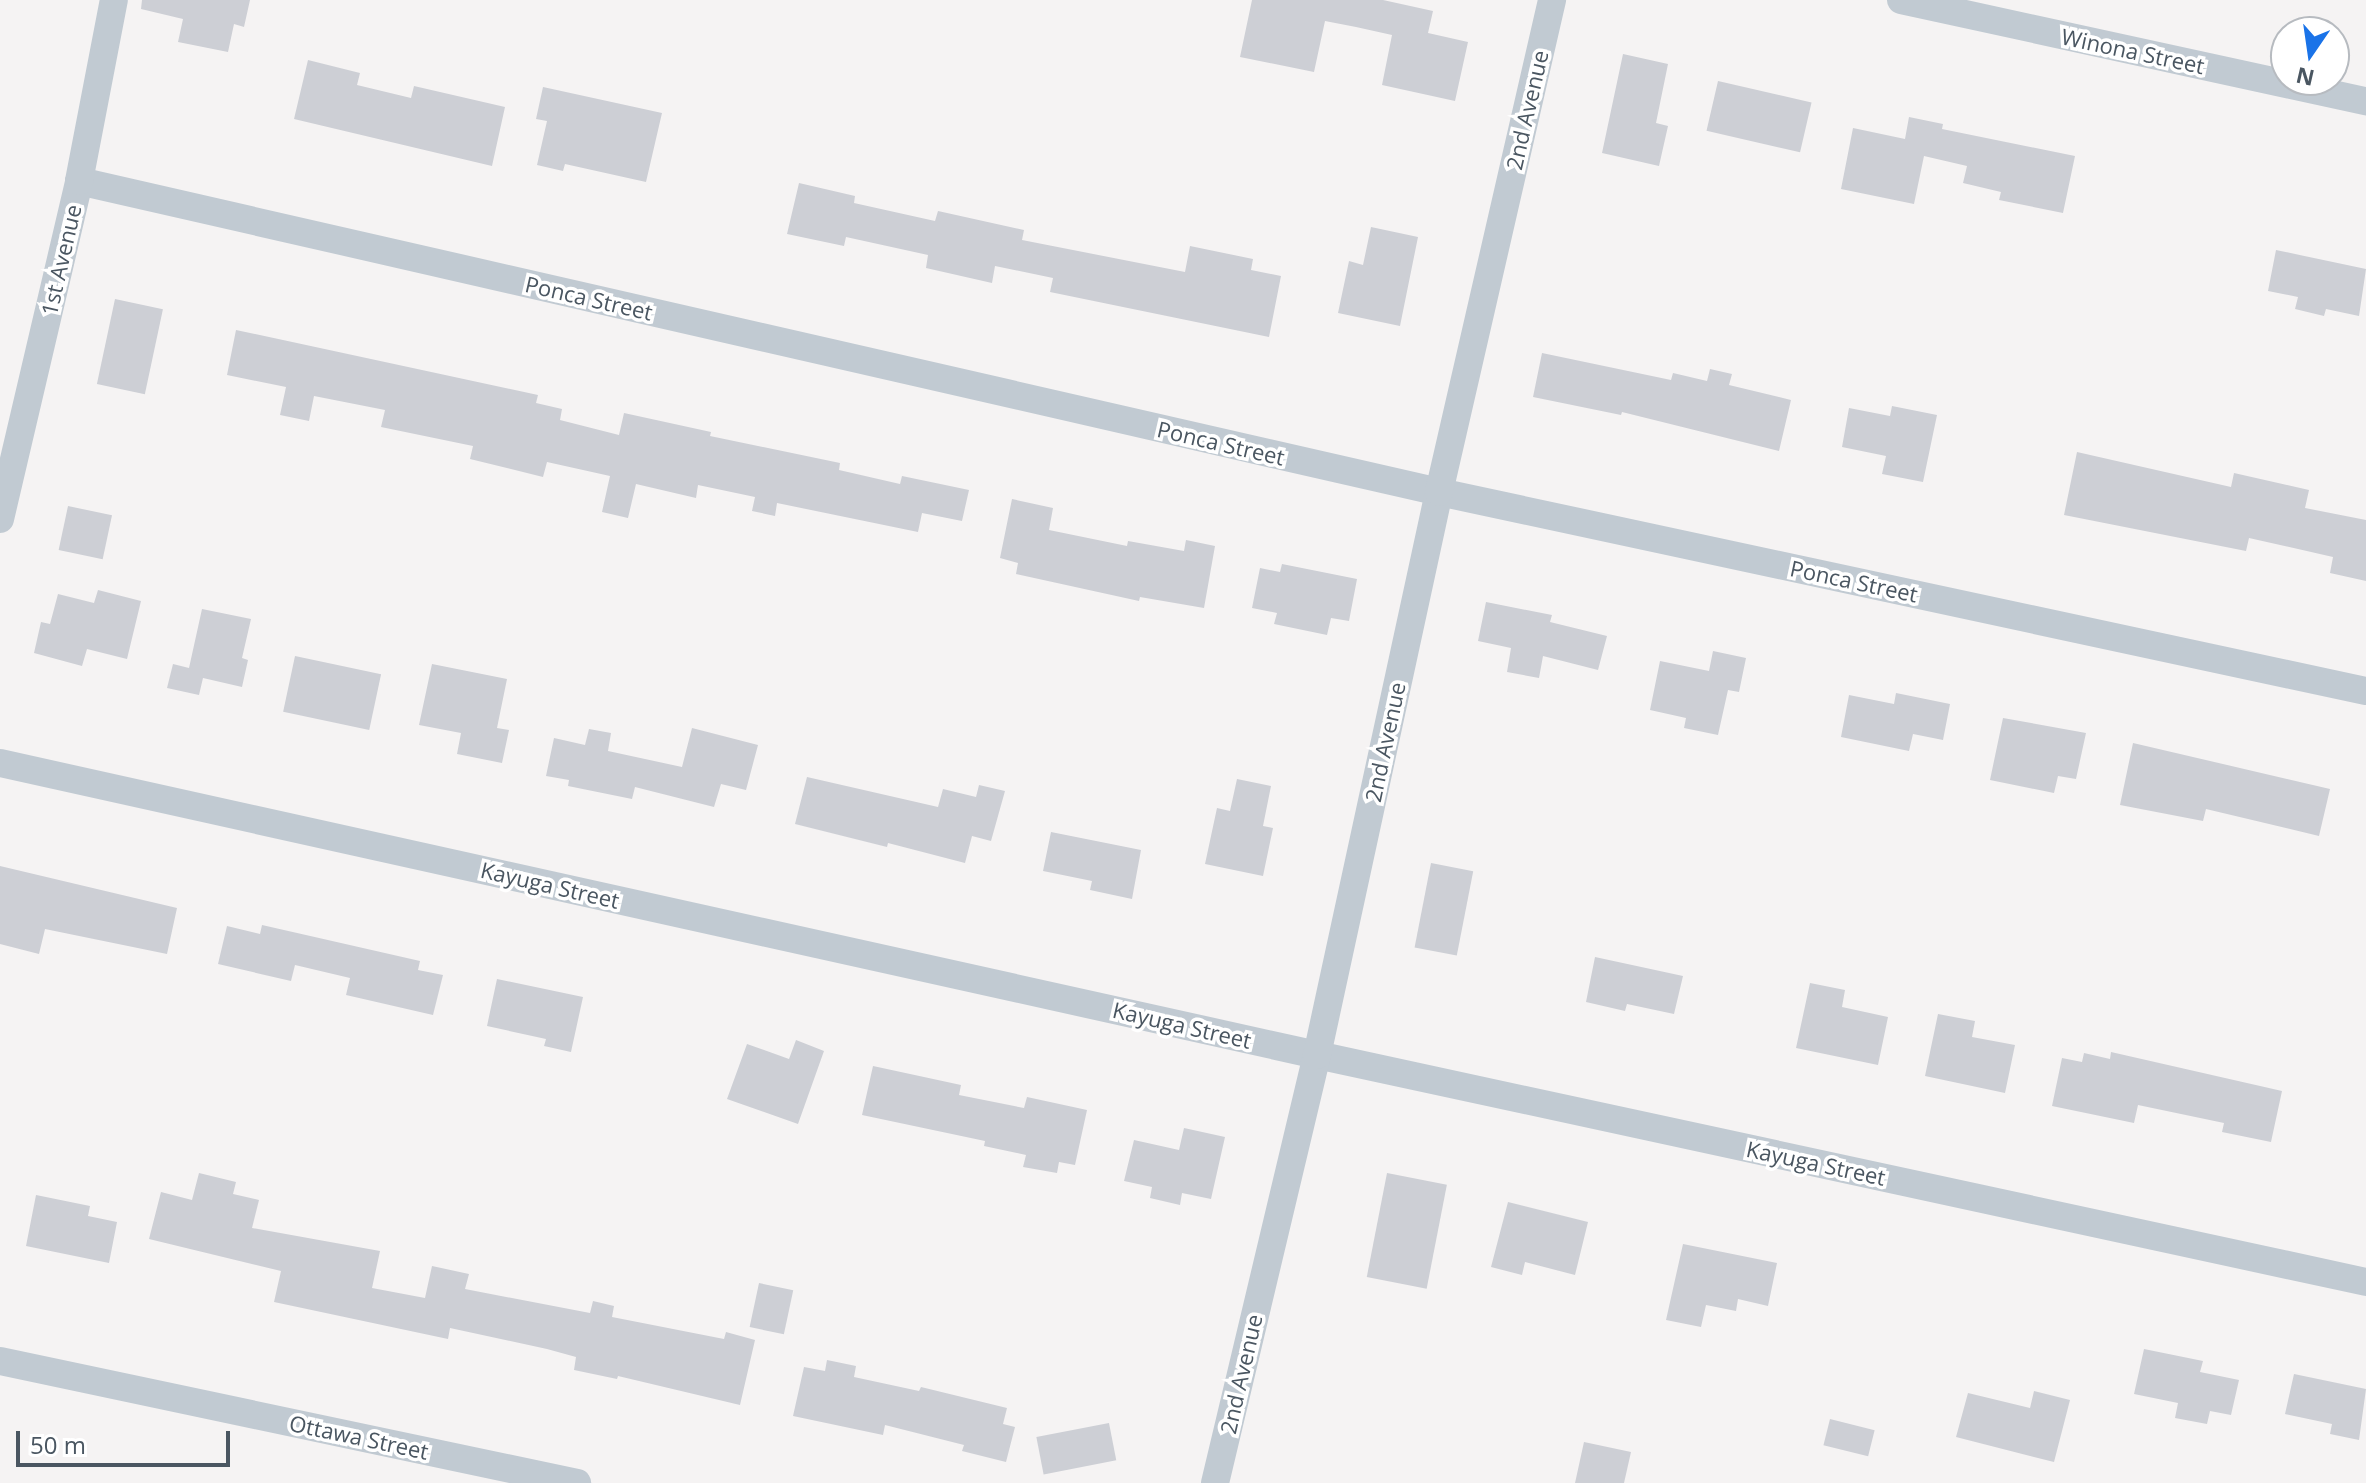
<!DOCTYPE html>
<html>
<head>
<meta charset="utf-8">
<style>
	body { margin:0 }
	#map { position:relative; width:2366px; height:1483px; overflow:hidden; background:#f5f3f3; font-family:"Open Sans",sans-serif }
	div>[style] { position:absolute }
	.building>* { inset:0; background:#cdcfd5; transform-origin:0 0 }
	.minor>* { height:28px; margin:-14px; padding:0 14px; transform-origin:14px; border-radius:14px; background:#c1cad2 }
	span { translate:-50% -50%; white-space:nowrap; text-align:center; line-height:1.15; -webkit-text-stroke:7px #fff; paint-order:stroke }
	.street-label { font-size:22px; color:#4a5661 }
	.north { position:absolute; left:2270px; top:16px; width:80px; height:80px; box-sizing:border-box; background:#fff; border:2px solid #b7bbc0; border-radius:50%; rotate:193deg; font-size:22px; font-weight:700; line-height:32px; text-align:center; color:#4a5661 }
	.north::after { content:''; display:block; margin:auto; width:28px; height:36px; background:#1a73e8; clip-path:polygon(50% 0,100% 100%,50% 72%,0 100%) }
	.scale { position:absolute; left:16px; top:1431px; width:214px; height:36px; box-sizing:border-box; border:4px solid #4a5661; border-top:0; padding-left:10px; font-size:24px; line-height:28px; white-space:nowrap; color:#4a5661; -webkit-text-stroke:6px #fff; paint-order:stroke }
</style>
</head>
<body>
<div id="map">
	<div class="building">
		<i style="clip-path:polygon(142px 0,250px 0,244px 27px,234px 24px,228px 52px,178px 42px,183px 19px,141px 9px)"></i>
		<i style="clip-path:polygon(1252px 0,1383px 0,1433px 11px,1428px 33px,1468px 42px,1455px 101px,1382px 85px,1392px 35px,1356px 27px,1325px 21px,1314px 72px,1240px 57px)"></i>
		<i style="clip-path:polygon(1623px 54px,1668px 64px,1656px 123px,1668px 126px,1659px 166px,1602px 153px)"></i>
		<i style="clip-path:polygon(308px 60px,360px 73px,357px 85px,411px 98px,414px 86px,505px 107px,492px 166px,294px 119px)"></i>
		<i style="left:1718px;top:81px;width:96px;height:51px;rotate:13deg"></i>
		<i style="clip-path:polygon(543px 87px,662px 113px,646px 182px,565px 164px,563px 171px,537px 165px,547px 121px,536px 119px)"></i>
		<i style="clip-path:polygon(1909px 117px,1943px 124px,1942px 129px,2075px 156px,2063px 213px,1999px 200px,2001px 192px,1963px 183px,1967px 166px,1924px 156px,1914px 204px,1841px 189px,1853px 128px,1905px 139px)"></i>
		<i style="clip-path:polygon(799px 183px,855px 196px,854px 203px,935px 221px,938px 211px,1024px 230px,1022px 240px,1185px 272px,1190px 246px,1253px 259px,1251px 270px,1281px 276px,1269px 337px,1050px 292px,1053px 278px,995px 266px,992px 283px,926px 268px,928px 255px,846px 237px,844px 246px,787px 234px)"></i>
		<i style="clip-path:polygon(1371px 227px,1418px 237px,1400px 326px,1338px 313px,1349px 261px,1363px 265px)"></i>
		<i style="clip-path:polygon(2276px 250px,2366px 269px,2359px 316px,2326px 309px,2324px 316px,2295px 309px,2298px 297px,2268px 291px)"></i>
		<i style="left:115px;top:299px;width:49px;height:87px;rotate:12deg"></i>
		<i style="clip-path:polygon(236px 330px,538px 395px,536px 403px,562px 409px,560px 420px,619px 435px,624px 413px,711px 432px,710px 436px,840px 463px,839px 470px,900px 484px,902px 476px,969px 490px,962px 521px,922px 513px,918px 532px,777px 503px,775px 516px,752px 511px,755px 497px,698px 485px,696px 498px,636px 484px,628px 518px,602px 512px,610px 476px,547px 462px,543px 477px,470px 459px,473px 446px,381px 427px,385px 410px,314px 396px,309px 421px,280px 415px,286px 387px,227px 375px)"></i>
		<i style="clip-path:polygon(1542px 353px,1671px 380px,1673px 373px,1707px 381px,1710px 369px,1732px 374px,1729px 385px,1791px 400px,1779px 451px,1622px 412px,1621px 415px,1533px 397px)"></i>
		<i style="clip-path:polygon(1892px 406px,1937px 415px,1923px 482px,1882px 474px,1886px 456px,1842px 447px,1849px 408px,1890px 416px)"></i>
		<i style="clip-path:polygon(2077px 452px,2231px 487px,2234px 473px,2309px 490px,2305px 508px,2366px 520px,2366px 581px,2330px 573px,2333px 557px,2249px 538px,2246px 551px,2064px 515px)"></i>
		<i style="clip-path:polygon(1012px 499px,1053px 508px,1049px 530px,1127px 546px,1128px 541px,1184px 551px,1186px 540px,1215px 546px,1204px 608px,1140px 597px,1139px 601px,1016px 574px,1018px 563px,1000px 558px)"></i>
		<i style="left:68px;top:506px;width:45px;height:45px;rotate:12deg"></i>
		<i style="clip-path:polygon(1282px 564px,1357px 579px,1349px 621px,1331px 618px,1327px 635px,1274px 624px,1277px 613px,1252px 608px,1260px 568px,1280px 572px)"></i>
		<i style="clip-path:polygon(98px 590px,141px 601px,127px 659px,87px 649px,82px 666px,34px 653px,41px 622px,50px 624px,58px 594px,94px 603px)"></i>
		<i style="clip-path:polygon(1486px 602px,1552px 615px,1550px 622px,1607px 636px,1598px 670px,1543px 656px,1539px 678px,1507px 672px,1511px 648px,1478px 641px)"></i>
		<i style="clip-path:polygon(202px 609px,251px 619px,242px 658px,248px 660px,242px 687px,203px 678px,199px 695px,167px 688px,173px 664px,189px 668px)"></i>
		<i style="clip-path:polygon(1713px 651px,1746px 658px,1739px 692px,1728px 690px,1718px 735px,1684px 728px,1686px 718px,1650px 710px,1660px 661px,1709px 671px)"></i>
		<i style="left:295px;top:656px;width:88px;height:57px;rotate:12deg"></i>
		<i style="clip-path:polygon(432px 664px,507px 679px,497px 728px,509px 730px,502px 763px,457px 754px,461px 733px,419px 725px)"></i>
		<i style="clip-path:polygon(1896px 693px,1950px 704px,1943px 740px,1913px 734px,1909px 751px,1841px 737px,1849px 695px,1894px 704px)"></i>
		<i style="clip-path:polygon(2003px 718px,2086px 733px,2076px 779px,2058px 776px,2054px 793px,1990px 780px)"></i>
		<i style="clip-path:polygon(692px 728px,758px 745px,746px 790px,721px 784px,714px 807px,635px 787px,632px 799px,568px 786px,569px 780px,546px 776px,554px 738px,585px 745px,589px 729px,611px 733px,608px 751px,682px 767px)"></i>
		<i style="clip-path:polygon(2133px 743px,2330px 789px,2319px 836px,2206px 809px,2203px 821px,2120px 805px)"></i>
		<i style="clip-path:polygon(807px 777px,938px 807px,943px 789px,976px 797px,979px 785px,1005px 791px,991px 841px,972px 836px,965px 863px,888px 843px,887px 847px,795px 824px)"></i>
		<i style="clip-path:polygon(1237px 779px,1271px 786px,1263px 826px,1273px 828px,1263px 876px,1205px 864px,1217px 808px,1230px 811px)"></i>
		<i style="clip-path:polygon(1051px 832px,1141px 850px,1132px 899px,1090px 890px,1092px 881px,1043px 871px)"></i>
		<i style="left:1431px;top:863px;width:43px;height:86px;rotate:11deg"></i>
		<i style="clip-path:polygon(0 866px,177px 908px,167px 954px,45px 929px,39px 954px,0 944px)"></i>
		<i style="clip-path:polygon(262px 925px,420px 961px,418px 970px,443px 975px,433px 1015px,346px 995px,350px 978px,295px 965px,291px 981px,218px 964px,227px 926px,260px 934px)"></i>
		<i style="clip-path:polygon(1595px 957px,1683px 976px,1674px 1014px,1627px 1004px,1625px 1011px,1586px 1002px)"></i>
		<i style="clip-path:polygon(497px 979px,583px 997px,571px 1052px,544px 1046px,546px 1039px,487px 1026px)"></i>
		<i style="clip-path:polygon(1810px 983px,1845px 990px,1842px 1007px,1888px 1017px,1878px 1065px,1796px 1048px)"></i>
		<i style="clip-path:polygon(1938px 1014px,1975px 1021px,1972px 1037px,2015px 1045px,2005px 1093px,1925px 1076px)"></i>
		<i style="clip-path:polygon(796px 1040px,824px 1051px,798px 1124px,727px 1099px,747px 1044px,789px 1059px)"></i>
		<i style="clip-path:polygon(2111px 1052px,2282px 1091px,2271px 1142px,2222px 1132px,2224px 1123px,2138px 1105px,2134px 1123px,2052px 1106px,2062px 1058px,2082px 1062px,2084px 1053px,2110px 1059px)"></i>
		<i style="clip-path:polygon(873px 1066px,961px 1085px,959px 1095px,1024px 1108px,1027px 1097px,1087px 1110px,1075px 1165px,1059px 1162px,1057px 1173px,1023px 1167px,1026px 1155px,984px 1146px,985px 1141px,862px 1115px)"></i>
		<i style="clip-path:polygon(1184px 1128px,1225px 1137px,1211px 1199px,1182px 1193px,1180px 1205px,1150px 1198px,1152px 1187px,1124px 1181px,1134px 1140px,1179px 1150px)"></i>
		<i style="clip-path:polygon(199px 1173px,236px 1182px,233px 1194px,259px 1200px,252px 1228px,380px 1251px,372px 1288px,425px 1298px,432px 1266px,469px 1274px,465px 1289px,590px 1313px,593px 1301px,614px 1306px,612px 1317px,724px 1339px,726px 1332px,755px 1340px,740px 1405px,618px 1376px,617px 1379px,574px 1370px,576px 1357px,547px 1349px,450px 1328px,448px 1339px,274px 1302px,281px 1271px,149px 1239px,161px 1192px,192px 1200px)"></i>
		<i style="left:1387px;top:1173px;width:61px;height:106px;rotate:11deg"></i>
		<i style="clip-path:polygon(36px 1195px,90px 1206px,88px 1216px,117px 1222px,109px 1263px,26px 1246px)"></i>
		<i style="clip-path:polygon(1508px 1202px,1588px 1222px,1575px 1275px,1525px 1262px,1522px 1275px,1491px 1267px)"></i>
		<i style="clip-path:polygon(1683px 1244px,1777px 1263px,1768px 1306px,1738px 1299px,1736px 1311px,1706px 1305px,1701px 1327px,1666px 1320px)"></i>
		<i style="left:759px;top:1283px;width:35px;height:45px;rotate:12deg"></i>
		<i style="clip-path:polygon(2144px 1349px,2203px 1361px,2200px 1372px,2239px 1380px,2231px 1415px,2210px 1411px,2207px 1424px,2175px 1418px,2178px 1403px,2134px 1394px)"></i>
		<i style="clip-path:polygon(827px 1360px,856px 1366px,854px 1377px,919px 1391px,921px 1387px,1007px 1408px,1003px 1424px,1015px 1427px,1006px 1462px,962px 1451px,964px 1445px,885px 1425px,883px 1435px,793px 1416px,804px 1367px,825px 1371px)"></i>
		<i style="clip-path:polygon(2294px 1374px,2366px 1389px,2359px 1440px,2330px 1434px,2332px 1424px,2285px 1414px)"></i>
		<i style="clip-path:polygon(2034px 1391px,2070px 1400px,2054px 1462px,1956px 1437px,1968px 1393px,2030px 1408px)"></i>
		<i style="left:1830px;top:1419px;width:46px;height:27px;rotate:14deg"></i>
		<i style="left:1109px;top:1423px;width:38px;height:74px;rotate:79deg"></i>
		<i style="clip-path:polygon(1584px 1442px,1631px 1452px,1624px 1483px,1575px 1483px)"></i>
	</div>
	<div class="minor">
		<i style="left:1901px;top:0;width:476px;rotate:12.3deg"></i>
		<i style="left:79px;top:181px;width:1395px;rotate:12.88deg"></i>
		<i style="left:1439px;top:492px;width:948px;rotate:12.12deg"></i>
		<i style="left:0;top:519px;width:347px;rotate:-76.8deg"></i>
		<i style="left:79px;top:181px;width:184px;rotate:-79.1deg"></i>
		<i style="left:0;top:763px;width:1349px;rotate:12.5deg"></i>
		<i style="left:1317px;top:1055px;width:1073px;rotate:12.21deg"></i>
		<i style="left:0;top:1361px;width:590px;rotate:11.94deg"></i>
		<i style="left:1215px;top:1483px;width:440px;rotate:-76.6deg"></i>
		<i style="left:1317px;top:1055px;width:576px;rotate:-77.77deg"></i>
		<i style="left:1439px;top:492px;width:505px;rotate:-77.06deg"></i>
	</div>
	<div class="street-label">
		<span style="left:2133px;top:51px;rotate:12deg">Winona Street</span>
		<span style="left:1527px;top:110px;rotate:-77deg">2nd Avenue</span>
		<span style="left:61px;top:260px;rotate:-77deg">1st Avenue</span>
		<span style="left:589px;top:298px;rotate:13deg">Ponca Street</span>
		<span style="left:1221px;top:443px;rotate:13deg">Ponca Street</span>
		<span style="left:1854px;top:581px;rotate:12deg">Ponca Street</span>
		<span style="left:1385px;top:742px;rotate:-78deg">2nd Avenue</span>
		<span style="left:550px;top:885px;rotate:13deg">Kayuga Street</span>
		<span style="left:1182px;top:1025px;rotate:13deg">Kayuga Street</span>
		<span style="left:1816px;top:1163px;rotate:12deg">Kayuga Street</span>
		<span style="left:1241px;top:1374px;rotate:-77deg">2nd Avenue</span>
		<span style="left:359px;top:1437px;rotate:12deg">Ottawa Street</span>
	</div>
	<div class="north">N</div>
	<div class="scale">50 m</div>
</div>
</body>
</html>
